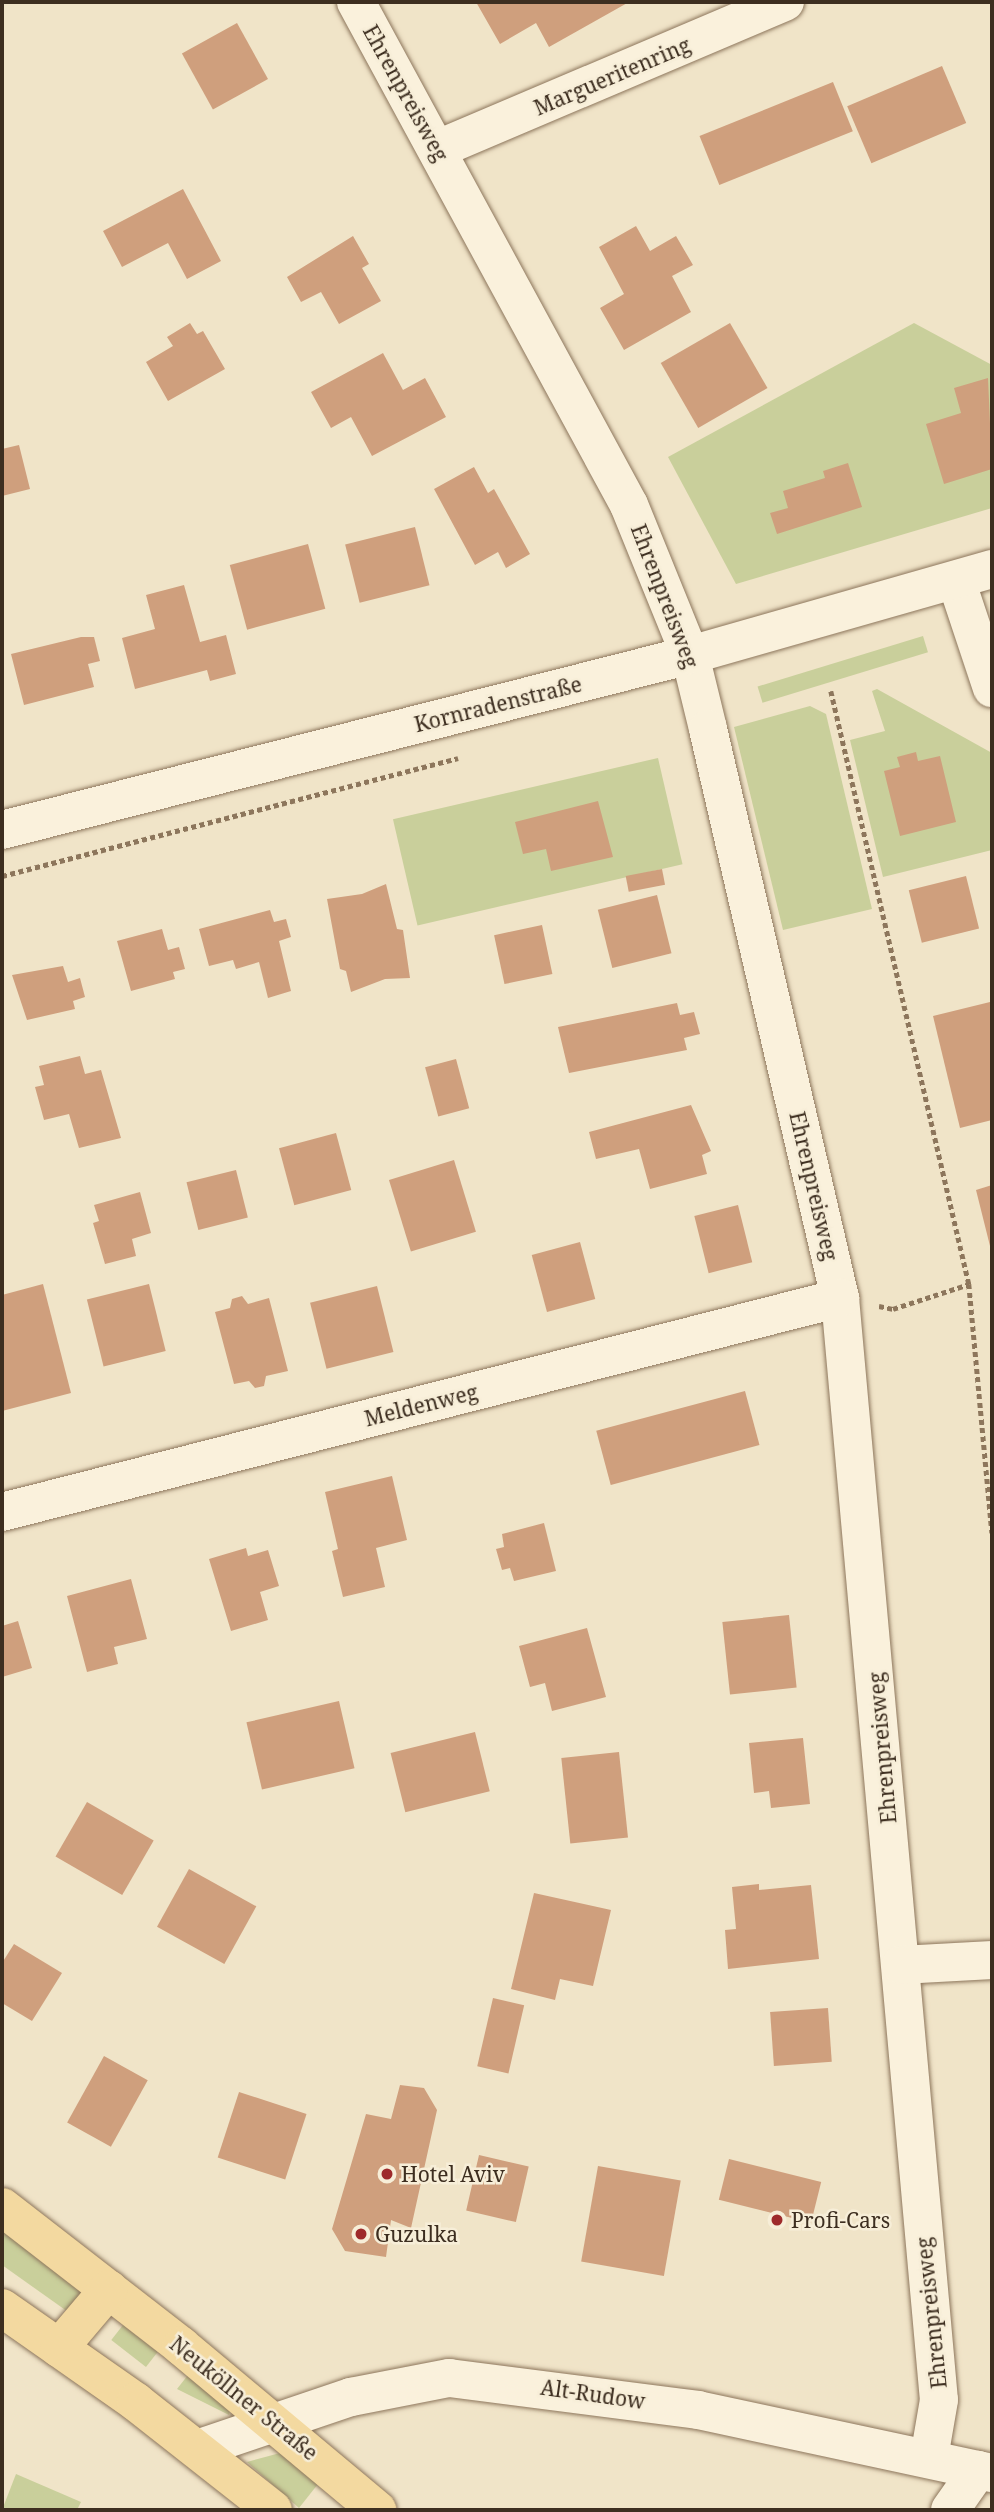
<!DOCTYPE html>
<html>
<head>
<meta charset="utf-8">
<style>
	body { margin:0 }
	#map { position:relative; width:994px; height:2512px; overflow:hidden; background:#f0e4c8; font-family:"Noto Serif",serif }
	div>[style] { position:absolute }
	.green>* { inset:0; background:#c9cf9b; transform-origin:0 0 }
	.building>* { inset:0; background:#cf9f7d; transform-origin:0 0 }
	.path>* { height:4.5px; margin-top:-2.25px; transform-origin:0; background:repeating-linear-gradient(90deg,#8d765c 0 5px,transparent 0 8.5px) }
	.roads { filter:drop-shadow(0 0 2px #8d765c) drop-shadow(0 0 2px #8d765c) }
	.minor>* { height:38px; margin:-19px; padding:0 19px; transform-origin:19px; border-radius:19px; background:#faf1dc }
	.major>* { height:38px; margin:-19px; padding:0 19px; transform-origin:19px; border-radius:19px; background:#f3d9a0 }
	.dots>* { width:19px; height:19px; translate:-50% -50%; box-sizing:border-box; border:4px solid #f7eed8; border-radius:50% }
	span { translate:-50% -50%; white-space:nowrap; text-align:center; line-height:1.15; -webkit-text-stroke:5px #f7eed8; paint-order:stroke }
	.street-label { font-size:21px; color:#3d2e20 }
	.poi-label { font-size:21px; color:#3d2e20 }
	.left { translate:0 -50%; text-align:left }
	.frame { position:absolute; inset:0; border:4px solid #3d2e20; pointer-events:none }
</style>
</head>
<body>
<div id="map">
	<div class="green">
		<i style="clip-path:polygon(914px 323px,992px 365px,992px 508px,736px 584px,668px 457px)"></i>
		<i style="left:923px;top:636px;width:17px;height:173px;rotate:73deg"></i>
		<i style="clip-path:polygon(877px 689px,992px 753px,992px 850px,883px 877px,850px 740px,885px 731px,872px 691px)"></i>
		<i style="clip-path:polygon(810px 706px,826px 714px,872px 909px,783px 930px,734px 727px)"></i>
		<i style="left:658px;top:758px;width:109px;height:272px;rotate:77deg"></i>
		<i style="clip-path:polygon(2px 2228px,86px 2294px,71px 2314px,2px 2265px)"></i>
		<i style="left:123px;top:2325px;width:44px;height:19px;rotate:38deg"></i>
		<i style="clip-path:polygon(188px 2375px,230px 2410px,229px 2415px,177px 2389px)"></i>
		<i style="clip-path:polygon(280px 2453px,318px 2484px,299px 2508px,247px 2462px)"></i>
		<i style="clip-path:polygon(16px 2474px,81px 2502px,77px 2510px,2px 2510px)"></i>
	</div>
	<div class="building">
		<i style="clip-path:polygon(476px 2px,629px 2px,549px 47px,536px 23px,500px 44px)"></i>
		<i style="left:237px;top:23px;width:64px;height:63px;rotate:61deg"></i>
		<i style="left:942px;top:66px;width:62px;height:103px;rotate:67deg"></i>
		<i style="left:833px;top:82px;width:53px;height:144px;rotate:68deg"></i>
		<i style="clip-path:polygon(183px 189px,221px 261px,187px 279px,168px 243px,122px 267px,103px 231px)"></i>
		<i style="clip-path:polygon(636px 226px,650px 251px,676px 236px,693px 265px,672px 276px,691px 312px,624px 350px,600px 308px,624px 294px,599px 247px)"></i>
		<i style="clip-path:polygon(353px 236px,369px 264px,362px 268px,381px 301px,339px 324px,321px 292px,301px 302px,287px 277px)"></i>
		<i style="clip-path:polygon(190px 323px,197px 334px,203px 331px,225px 369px,168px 401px,146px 362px,173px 346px,167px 337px)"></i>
		<i style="left:730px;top:323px;width:75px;height:80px;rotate:60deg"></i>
		<i style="clip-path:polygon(383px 353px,403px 390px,425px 378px,446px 417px,372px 456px,351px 417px,331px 428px,311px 392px)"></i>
		<i style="clip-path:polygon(988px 378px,992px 469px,944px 484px,926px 424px,961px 413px,954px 388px)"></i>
		<i style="clip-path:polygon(19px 445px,30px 489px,2px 496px,2px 449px)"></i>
		<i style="clip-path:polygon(848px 463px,862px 507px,777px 534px,770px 513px,788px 508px,783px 491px,825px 478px,823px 471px)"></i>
		<i style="clip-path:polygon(474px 467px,488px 493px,494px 489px,530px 554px,506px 568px,498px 552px,475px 565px,434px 489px)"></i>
		<i style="left:415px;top:527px;width:60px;height:72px;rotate:76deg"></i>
		<i style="left:308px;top:544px;width:67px;height:81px;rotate:75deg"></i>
		<i style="clip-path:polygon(184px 585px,200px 642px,226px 635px,236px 674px,210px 681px,207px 670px,135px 689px,122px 638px,155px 629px,146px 595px)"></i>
		<i style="clip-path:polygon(81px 637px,94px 637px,100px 661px,88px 664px,94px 687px,24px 705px,11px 654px)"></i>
		<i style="clip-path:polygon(916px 752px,918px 761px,940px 756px,956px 822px,900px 836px,884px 771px,900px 767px,897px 757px)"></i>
		<i style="clip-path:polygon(598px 801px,613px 857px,551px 871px,546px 849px,523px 854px,515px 822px)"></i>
		<i style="left:662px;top:869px;width:16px;height:37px;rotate:79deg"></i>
		<i style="left:966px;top:876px;width:54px;height:59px;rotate:76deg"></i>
		<i style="clip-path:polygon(386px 884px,397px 929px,403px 930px,410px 978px,385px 979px,351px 992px,346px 971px,340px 969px,327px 899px,362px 894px)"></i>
		<i style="left:657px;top:895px;width:60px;height:61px;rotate:76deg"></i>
		<i style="clip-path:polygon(270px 910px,274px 922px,286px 919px,291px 937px,279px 941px,291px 991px,268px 998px,259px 962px,236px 969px,233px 960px,209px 966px,199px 929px)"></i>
		<i style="left:542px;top:925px;width:50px;height:49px;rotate:78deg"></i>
		<i style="clip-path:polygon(162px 929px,168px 950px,179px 947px,185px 969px,173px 972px,175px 979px,131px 991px,117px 941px)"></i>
		<i style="clip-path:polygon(63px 966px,68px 982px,80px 978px,85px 997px,73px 1001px,75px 1009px,27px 1020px,12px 975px)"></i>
		<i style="clip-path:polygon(990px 1002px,992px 1120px,960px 1128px,933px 1016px)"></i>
		<i style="clip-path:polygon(677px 1003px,680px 1015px,694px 1012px,700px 1034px,684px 1038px,687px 1050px,569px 1073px,558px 1027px)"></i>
		<i style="clip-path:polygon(80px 1056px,85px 1074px,101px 1070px,121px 1138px,79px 1148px,69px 1114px,44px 1120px,35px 1087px,44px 1085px,39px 1066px)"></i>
		<i style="left:456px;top:1059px;width:51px;height:32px;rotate:75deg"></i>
		<i style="clip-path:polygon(691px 1105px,711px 1151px,702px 1155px,707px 1174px,650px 1189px,639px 1149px,596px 1159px,589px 1132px)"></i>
		<i style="left:336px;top:1133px;width:59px;height:59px;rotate:75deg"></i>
		<i style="left:454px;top:1160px;width:75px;height:68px;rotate:73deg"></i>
		<i style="left:236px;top:1170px;width:49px;height:51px;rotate:76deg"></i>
		<i style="clip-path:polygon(992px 1185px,992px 1249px,991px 1250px,976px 1190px)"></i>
		<i style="clip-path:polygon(140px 1192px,151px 1233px,132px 1239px,136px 1256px,105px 1264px,93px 1223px,99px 1221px,94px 1205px)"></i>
		<i style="left:738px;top:1205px;width:59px;height:45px;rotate:76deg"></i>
		<i style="left:580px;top:1242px;width:59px;height:50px;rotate:75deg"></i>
		<i style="clip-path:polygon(43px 1284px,71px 1393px,2px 1411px,2px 1295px)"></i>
		<i style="left:149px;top:1284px;width:69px;height:64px;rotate:76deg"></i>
		<i style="left:377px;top:1286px;width:68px;height:69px;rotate:76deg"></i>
		<i style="clip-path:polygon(242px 1296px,248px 1304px,269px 1298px,288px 1371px,266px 1376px,264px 1386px,255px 1388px,249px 1381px,234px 1384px,215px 1312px,230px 1308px,232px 1299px)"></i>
		<i style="left:745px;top:1391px;width:56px;height:154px;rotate:75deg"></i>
		<i style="clip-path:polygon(392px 1476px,407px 1540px,376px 1548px,385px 1587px,343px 1597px,332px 1551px,338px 1549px,325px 1492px)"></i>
		<i style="clip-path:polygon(544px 1523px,556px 1571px,514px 1581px,510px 1568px,502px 1570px,496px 1549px,504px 1547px,502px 1534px)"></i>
		<i style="clip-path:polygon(246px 1548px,248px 1556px,268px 1550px,279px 1586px,260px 1592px,268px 1620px,231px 1631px,209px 1559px)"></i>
		<i style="clip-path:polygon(131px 1579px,147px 1639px,114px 1647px,118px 1664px,87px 1672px,67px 1596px)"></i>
		<i style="left:789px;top:1615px;width:73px;height:67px;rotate:84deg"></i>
		<i style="clip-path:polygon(18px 1621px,32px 1668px,2px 1677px,2px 1626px)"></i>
		<i style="clip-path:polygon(587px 1628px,606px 1697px,552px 1711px,545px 1683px,530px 1687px,519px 1646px)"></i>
		<i style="left:339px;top:1701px;width:69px;height:95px;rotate:77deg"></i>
		<i style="left:475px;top:1732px;width:61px;height:87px;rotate:76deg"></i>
		<i style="clip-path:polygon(803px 1738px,810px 1804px,771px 1808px,769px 1791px,754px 1793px,749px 1743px)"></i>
		<i style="left:619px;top:1752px;width:86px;height:58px;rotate:84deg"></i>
		<i style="left:87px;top:1802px;width:77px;height:63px;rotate:30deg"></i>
		<i style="left:189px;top:1869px;width:77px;height:66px;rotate:29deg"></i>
		<i style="clip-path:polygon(759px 1884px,759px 1890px,811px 1885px,819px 1959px,728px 1969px,725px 1930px,736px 1929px,732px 1887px)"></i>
		<i style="clip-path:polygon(534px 1893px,611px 1910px,593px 1986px,560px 1979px,555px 2000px,511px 1989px)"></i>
		<i style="clip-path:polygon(14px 1944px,62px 1973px,32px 2021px,2px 2003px,2px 1963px)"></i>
		<i style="left:493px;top:1998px;width:32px;height:70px;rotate:13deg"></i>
		<i style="left:828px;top:2008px;width:54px;height:58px;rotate:86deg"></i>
		<i style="left:104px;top:2056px;width:50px;height:76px;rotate:29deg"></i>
		<i style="clip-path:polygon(400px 2085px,424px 2088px,437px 2110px,411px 2228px,391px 2220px,386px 2257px,345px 2251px,332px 2229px,366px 2114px,391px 2119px)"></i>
		<i style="left:239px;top:2092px;width:71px;height:69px;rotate:18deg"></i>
		<i style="left:479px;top:2155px;width:51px;height:57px;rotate:13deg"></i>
		<i style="left:729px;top:2159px;width:95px;height:42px;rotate:14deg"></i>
		<i style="left:598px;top:2166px;width:84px;height:97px;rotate:10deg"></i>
	</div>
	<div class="path">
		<i style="left:831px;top:691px;width:609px;rotate:76.9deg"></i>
		<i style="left:969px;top:1284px;width:250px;rotate:84.7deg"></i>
		<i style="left:2px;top:876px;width:471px;rotate:-14.5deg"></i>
		<i style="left:879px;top:1306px;width:14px;rotate:12deg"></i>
		<i style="left:893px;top:1309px;width:80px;rotate:-18.2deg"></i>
	</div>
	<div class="roads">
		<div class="minor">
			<i style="left:356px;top:2px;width:572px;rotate:61.51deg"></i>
			<i style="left:629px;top:505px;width:162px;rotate:67.9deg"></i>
			<i style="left:690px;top:655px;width:76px;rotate:76.3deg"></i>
			<i style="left:708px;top:729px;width:584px;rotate:76.94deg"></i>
			<i style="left:840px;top:1298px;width:1106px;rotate:84.87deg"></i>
			<i style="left:939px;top:2400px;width:59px;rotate:99.8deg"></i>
			<i style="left:438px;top:149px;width:377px;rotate:-23deg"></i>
			<i style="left:956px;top:580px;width:114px;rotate:71.6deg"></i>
			<i style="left:2px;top:830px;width:710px;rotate:-14.27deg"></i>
			<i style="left:690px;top:655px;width:314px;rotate:-15.9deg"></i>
			<i style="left:2px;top:1512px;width:865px;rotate:-14.33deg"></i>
			<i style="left:901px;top:1965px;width:91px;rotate:-3.1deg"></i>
			<i style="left:197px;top:2449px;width:163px;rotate:-18.7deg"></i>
			<i style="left:351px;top:2397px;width:100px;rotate:-11deg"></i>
			<i style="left:449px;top:2378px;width:251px;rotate:7.3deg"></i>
			<i style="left:698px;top:2410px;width:301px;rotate:12.1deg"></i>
			<i style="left:950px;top:2510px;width:49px;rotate:-55deg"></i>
		</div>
		<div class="major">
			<i style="left:2px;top:2207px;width:227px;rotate:37.8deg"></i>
			<i style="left:181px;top:2346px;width:256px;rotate:39.9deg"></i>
			<i style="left:2px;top:2308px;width:164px;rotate:35deg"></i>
			<i style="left:136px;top:2402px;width:174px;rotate:38.2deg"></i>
			<i style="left:59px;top:2348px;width:77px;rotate:-49.7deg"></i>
		</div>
	</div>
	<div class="dots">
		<i style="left:387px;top:2174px;background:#9e2a2b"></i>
		<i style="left:777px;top:2220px;background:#9e2a2b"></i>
		<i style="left:361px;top:2234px;background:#9e2a2b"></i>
	</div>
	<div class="street-label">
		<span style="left:612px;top:76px;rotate:-23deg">Margueritenring</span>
		<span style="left:406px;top:93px;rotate:61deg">Ehrenpreisweg</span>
		<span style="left:665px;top:596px;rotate:69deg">Ehrenpreisweg</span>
		<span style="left:498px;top:704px;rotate:-14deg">Kornradenstraße</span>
		<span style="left:814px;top:1186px;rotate:77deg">Ehrenpreisweg</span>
		<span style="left:421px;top:1405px;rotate:-14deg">Meldenweg</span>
		<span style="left:882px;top:1748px;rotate:-95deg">Ehrenpreisweg</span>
		<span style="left:931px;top:2313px;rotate:-96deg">Ehrenpreisweg</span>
		<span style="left:593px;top:2394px;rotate:8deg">Alt-Rudow</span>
		<span style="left:244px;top:2398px;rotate:39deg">Neuköllner Straße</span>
	</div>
	<div class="poi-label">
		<span class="left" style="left:401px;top:2174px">Hotel Aviv</span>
		<span class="left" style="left:791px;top:2220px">Profi-Cars</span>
		<span class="left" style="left:375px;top:2234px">Guzulka</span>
	</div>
	<div class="frame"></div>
</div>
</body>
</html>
